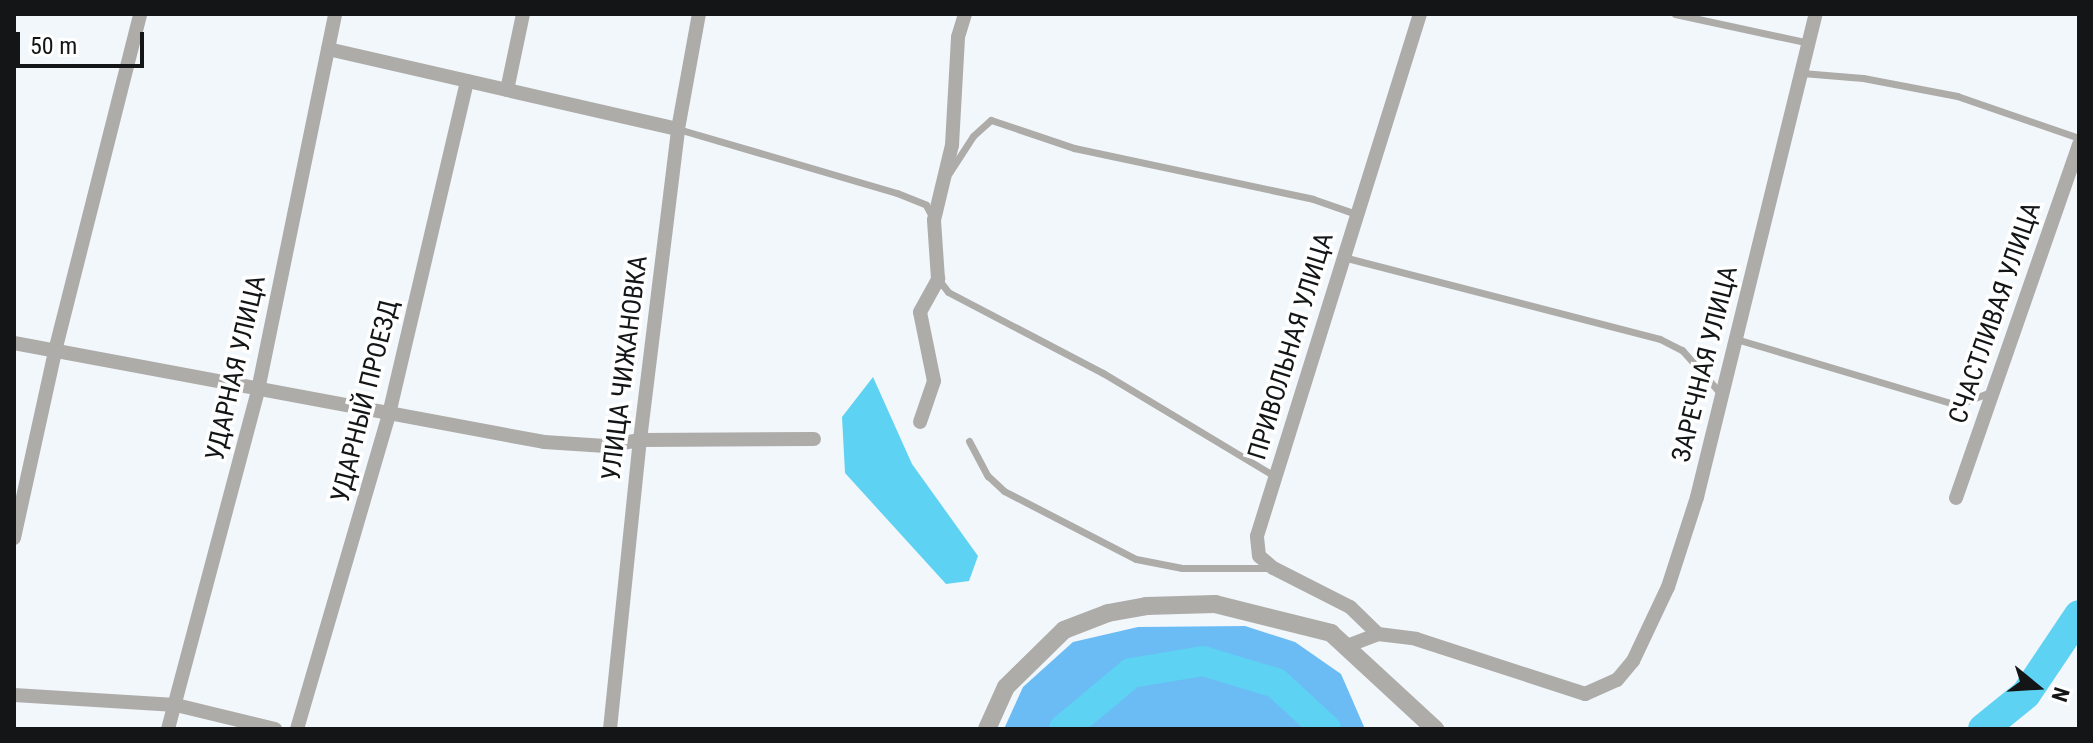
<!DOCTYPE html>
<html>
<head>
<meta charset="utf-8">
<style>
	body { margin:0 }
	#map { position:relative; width:2093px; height:743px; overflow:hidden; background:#f2f7fc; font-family:"Roboto Condensed",sans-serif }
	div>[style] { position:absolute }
	.forest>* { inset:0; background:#6bbcf5 }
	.water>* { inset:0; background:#5ed2f3 }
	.river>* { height:30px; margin:-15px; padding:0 15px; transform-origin:15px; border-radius:15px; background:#5ed2f3 }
	.service>* { height:7px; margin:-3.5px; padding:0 3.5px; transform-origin:3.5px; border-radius:3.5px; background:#adaca9 }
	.minor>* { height:14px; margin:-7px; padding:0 7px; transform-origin:7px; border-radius:7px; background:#adaca9 }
	.tertiary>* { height:18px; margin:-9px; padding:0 9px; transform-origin:9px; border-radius:9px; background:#adaca9 }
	span { translate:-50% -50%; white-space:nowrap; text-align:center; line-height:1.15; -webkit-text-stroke:7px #fff; paint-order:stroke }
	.street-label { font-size:26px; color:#131516 }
	.frame { position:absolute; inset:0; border:16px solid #131516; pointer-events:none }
	.north { position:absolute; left:1997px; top:647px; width:80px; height:80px; -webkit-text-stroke:6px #fff; paint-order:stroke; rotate:108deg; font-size:22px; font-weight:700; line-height:32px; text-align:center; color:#131516 }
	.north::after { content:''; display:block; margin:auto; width:28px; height:36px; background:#131516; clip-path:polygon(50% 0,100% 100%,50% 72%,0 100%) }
	.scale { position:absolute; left:16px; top:32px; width:128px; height:36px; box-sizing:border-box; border:4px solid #131516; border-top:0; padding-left:10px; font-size:24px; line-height:28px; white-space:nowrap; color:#131516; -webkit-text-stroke:6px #fff; paint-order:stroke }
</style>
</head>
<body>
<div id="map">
	<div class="forest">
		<i style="clip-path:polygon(1245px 626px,1295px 642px,1341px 674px,1365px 729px,1004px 729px,1023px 687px,1073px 642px,1138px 627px)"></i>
	</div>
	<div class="water">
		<i style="clip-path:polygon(873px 377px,912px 464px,978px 556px,969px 581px,946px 584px,845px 473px,842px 417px)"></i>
	</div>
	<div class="river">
		<i style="left:1064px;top:729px;width:87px;rotate:-39.9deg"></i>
		<i style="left:1131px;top:673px;width:73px;rotate:-9.5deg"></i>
		<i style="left:1203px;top:661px;width:76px;rotate:16.8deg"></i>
		<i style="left:1276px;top:683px;width:68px;rotate:42.6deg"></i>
		<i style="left:1983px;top:729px;width:55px;rotate:-39.1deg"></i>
		<i style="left:2026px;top:694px;width:95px;rotate:-56.1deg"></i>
	</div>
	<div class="service">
		<i style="left:1675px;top:14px;width:137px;rotate:12.2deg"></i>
		<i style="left:1802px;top:73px;width:61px;rotate:4.7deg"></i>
		<i style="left:1863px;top:78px;width:96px;rotate:10.8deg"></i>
		<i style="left:1957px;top:96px;width:129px;rotate:19deg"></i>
		<i style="left:678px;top:129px;width:228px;rotate:16.3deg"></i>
		<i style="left:897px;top:193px;width:31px;rotate:22deg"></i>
		<i style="left:926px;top:205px;width:15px;rotate:62deg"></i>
		<i style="left:949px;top:173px;width:44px;rotate:-57deg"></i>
		<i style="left:973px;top:136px;width:24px;rotate:-42deg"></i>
		<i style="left:991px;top:120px;width:88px;rotate:18.6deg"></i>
		<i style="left:1074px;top:148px;width:244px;rotate:12deg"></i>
		<i style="left:1313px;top:199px;width:46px;rotate:19.2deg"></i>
		<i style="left:1343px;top:257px;width:327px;rotate:14.5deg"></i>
		<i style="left:1660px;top:339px;width:25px;rotate:27deg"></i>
		<i style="left:1682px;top:350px;width:59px;rotate:48.4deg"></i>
		<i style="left:938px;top:279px;width:16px;rotate:52deg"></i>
		<i style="left:948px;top:292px;width:175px;rotate:27.6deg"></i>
		<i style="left:1103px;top:373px;width:202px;rotate:31deg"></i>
		<i style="left:1736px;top:339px;width:231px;rotate:16.6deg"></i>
		<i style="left:1957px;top:405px;width:36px;rotate:-21deg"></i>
		<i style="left:969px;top:441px;width:40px;rotate:62deg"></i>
		<i style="left:988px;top:476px;width:22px;rotate:43deg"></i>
		<i style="left:1004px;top:491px;width:148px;rotate:27.3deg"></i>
		<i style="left:1136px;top:559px;width:47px;rotate:11.1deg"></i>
		<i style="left:1182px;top:568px;width:89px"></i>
	</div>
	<div class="minor">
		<i style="left:328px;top:49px;width:359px;rotate:12.9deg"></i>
		<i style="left:507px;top:90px;width:78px;rotate:-78.1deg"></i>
		<i style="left:14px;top:343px;width:539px;rotate:10.58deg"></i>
		<i style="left:544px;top:442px;width:62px;rotate:3.7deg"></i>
		<i style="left:606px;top:446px;width:35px;rotate:-10deg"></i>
		<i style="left:640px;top:440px;width:174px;rotate:-0.3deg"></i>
		<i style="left:920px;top:422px;width:43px;rotate:-71.1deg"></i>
		<i style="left:934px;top:381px;width:70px;rotate:-101.5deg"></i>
		<i style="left:920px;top:312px;width:38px;rotate:-61deg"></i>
		<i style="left:938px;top:279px;width:59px;rotate:-93.9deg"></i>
		<i style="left:934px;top:220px;width:77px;rotate:-76.5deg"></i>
		<i style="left:952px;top:145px;width:108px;rotate:-86.8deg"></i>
		<i style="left:958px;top:37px;width:24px;rotate:-73deg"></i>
		<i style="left:1956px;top:498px;width:375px;rotate:-70.8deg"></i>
		<i style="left:14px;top:538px;width:191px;rotate:-77.6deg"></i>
		<i style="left:55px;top:351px;width:348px;rotate:-75.8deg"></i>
		<i style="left:1378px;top:634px;width:39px;rotate:-136deg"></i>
		<i style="left:1350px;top:607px;width:86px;rotate:-153.1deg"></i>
		<i style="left:1273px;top:568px;width:18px;rotate:-139deg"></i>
		<i style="left:1259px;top:556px;width:20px;rotate:-96deg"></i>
		<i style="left:1257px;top:536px;width:547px;rotate:-72.66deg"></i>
		<i style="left:1347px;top:646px;width:33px;rotate:-21deg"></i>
		<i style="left:1378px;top:634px;width:38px;rotate:7deg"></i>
		<i style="left:1416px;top:639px;width:178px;rotate:18deg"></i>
		<i style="left:1585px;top:694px;width:35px;rotate:-24deg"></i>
		<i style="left:1617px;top:680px;width:25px;rotate:-50deg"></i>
		<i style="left:1633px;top:661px;width:82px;rotate:-64.7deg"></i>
		<i style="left:1668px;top:587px;width:95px;rotate:-72.1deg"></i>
		<i style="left:1697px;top:497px;width:497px;rotate:-76.2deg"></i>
		<i style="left:14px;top:695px;width:162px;rotate:3.5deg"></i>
		<i style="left:176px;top:705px;width:102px;rotate:13.6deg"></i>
		<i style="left:168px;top:729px;width:351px;rotate:-75.1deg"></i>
		<i style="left:258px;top:390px;width:384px;rotate:-78.4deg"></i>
		<i style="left:297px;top:729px;width:328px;rotate:-73.7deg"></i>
		<i style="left:389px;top:414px;width:342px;rotate:-76.8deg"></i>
		<i style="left:610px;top:729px;width:291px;rotate:-84.1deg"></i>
		<i style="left:640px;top:440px;width:313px;rotate:-83deg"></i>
		<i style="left:678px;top:129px;width:117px;rotate:-79.7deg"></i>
	</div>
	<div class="tertiary">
		<i style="left:987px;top:729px;width:46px;rotate:-65.7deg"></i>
		<i style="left:1006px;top:687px;width:81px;rotate:-44.5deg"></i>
		<i style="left:1064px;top:630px;width:47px;rotate:-21.1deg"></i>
		<i style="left:1108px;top:613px;width:39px;rotate:-10deg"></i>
		<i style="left:1146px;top:606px;width:69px;rotate:-1.7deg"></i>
		<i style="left:1215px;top:604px;width:120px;rotate:14deg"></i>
		<i style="left:1331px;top:633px;width:142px;rotate:42.7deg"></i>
	</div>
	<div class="street-label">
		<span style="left:1995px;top:313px;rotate:-71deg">СЧАСТЛИВАЯ УЛИЦА</span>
		<span style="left:1291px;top:346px;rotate:-73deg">ПРИВОЛЬНАЯ УЛИЦА</span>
		<span style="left:1705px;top:364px;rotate:-76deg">ЗАРЕЧНАЯ УЛИЦА</span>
		<span style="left:236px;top:368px;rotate:-77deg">УДАРНАЯ УЛИЦА</span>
		<span style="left:625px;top:368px;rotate:-83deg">УЛИЦА ЧИЖАНОВКА</span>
		<span style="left:365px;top:401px;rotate:-76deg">УДАРНЫЙ ПРОЕЗД</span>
	</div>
	<div class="frame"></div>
	<div class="north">N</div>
	<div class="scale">50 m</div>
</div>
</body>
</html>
